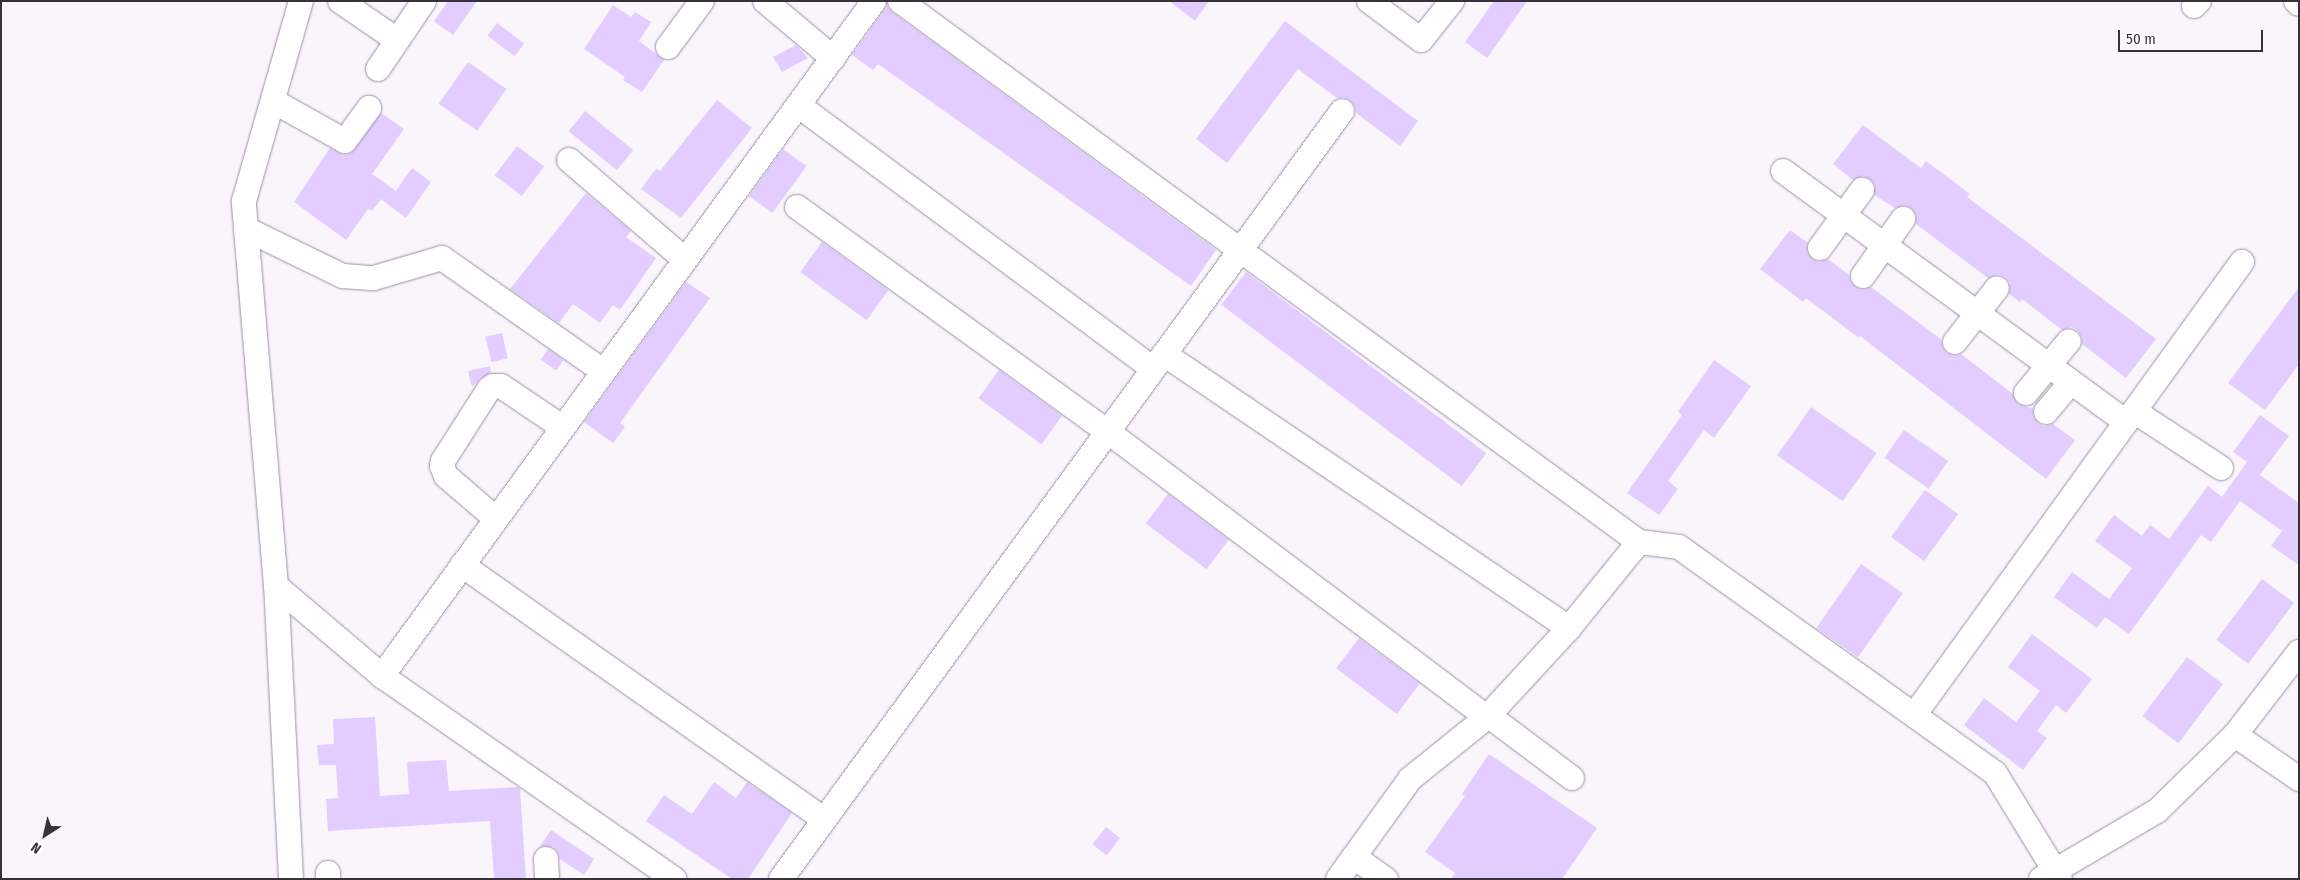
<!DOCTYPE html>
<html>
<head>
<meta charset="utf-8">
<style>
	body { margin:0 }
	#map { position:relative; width:2300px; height:880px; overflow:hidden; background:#f9f5fb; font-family:"Fira Sans Condensed",sans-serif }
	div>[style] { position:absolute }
	.building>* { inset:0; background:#e3ccff; transform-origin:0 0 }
	.roads { filter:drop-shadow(0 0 1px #9d8ea9) drop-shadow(0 0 1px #9d8ea9) }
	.minor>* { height:24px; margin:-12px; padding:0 12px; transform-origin:12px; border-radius:12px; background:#fff }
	span { translate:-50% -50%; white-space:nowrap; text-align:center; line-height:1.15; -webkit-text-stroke:4.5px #fff; paint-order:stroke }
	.frame { position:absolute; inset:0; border:2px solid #37313c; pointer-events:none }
	.north { position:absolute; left:20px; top:810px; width:50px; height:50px; -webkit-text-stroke:4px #fff; paint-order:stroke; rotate:215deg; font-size:14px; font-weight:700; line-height:20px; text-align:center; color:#37313c }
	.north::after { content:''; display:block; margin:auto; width:18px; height:22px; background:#37313c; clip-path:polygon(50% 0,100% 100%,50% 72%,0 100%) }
	.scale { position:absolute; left:2118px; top:30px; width:145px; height:22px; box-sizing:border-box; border:2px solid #37313c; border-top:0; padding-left:6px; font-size:15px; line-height:18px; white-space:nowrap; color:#37313c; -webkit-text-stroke:4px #fff; paint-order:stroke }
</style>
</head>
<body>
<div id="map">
	<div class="building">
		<i style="clip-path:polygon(448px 1px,477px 1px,453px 35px,434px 21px)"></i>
		<i style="clip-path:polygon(1169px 1px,1209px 1px,1195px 21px)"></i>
		<i style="clip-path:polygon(1494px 1px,1527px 1px,1487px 58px,1465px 42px)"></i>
		<i style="clip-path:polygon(613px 5px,631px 17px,635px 12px,651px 22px,639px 41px,664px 60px,642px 92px,623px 80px,625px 77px,584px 49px)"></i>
		<i style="clip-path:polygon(887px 6px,892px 12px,1216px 250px,1191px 286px,878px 64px,873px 70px,852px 55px)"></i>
		<i style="clip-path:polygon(1285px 21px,1418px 121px,1400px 146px,1356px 113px,1355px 106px,1350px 100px,1344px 97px,1337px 98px,1298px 69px,1227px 163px,1196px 139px)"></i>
		<i style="left:497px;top:23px;width:34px;height:16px;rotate:37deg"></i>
		<i style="clip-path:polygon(796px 45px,808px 58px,782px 72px,773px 57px)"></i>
		<i style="left:468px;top:62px;width:47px;height:51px;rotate:35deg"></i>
		<i style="clip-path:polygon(717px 100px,752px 128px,681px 218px,641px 189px,656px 169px,660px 171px)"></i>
		<i style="left:585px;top:111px;width:62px;height:26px;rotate:39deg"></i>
		<i style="clip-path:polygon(381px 113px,404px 129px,372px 174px,396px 191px,412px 168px,431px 182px,406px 218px,381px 199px,372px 211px,368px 209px,346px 240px,294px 202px,330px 148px,344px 155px,351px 153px)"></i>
		<i style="clip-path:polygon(1863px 125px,1921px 168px,1926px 161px,1970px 194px,1967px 197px,2156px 339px,2126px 378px,2082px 344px,2082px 337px,2077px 330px,2071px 327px,2062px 330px,2022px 299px,2020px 302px,2009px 294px,2010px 283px,2005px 277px,1998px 274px,1988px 278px,1916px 224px,1916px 214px,1911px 208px,1904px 205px,1895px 208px,1874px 195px,1875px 185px,1870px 179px,1863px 176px,1853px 180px,1833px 164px)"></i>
		<i style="left:517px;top:146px;width:34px;height:37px;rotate:37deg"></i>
		<i style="left:783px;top:149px;width:29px;height:58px;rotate:36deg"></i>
		<i style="clip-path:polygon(586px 193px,631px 231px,626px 237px,656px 258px,620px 310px,613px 305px,600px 323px,573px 304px,559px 323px,510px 289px)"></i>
		<i style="clip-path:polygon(1790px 230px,1808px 243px,1807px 253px,1812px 259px,1819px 262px,1828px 259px,1849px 275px,1851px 282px,1856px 287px,1862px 290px,1871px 287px,1942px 340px,1942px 347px,1947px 353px,1954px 356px,1961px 354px,2013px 394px,2018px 404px,2033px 409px,2033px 416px,2038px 423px,2044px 426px,2053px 424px,2075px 440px,2046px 479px,1860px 336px,1859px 338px,1806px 298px,1803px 302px,1760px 269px)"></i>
		<i style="left:822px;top:242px;width:82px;height:37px;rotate:36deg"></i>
		<i style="left:1246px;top:272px;width:301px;height:41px;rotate:37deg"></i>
		<i style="clip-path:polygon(686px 282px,710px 298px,620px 423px,625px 427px,613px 443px,584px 422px)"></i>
		<i style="clip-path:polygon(2299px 287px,2299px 364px,2265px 410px,2228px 383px)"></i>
		<i style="left:502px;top:333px;width:26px;height:17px;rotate:77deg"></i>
		<i style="left:548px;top:349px;width:19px;height:13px;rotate:35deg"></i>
		<i style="clip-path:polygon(1714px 360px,1751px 386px,1714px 438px,1704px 430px,1668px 481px,1678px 489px,1659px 515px,1627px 493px,1682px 415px,1678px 412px)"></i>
		<i style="clip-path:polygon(490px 366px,491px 373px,481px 378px,472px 387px,468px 371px)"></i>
		<i style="left:999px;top:370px;width:78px;height:35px;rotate:36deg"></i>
		<i style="left:1811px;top:407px;width:80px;height:59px;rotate:35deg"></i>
		<i style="clip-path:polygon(2260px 415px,2289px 436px,2260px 475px,2299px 503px,2299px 565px,2271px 546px,2282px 531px,2240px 501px,2211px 542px,2201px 535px,2129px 634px,2105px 617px,2097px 628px,2054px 597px,2072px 572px,2109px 599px,2132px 568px,2095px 541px,2114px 515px,2142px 536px,2150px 525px,2169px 539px,2208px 486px,2222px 497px,2247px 462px,2233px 452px)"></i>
		<i style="left:1904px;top:430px;width:54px;height:34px;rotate:35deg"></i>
		<i style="left:1925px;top:490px;width:41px;height:58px;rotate:36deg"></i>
		<i style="left:1168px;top:494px;width:76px;height:37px;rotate:37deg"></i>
		<i style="left:1861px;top:564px;width:51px;height:78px;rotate:35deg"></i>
		<i style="left:2262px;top:579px;width:40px;height:76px;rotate:37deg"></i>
		<i style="clip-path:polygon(2032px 634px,2092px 679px,2066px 713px,2056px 705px,2037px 731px,2047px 738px,2023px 770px,1964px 725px,1984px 698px,2016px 722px,2040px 691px,2008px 667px)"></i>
		<i style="left:1359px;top:638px;width:76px;height:38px;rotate:37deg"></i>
		<i style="left:2187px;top:657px;width:45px;height:74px;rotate:37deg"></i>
		<i style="clip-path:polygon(375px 717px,380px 796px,409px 794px,407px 762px,446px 760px,449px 791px,518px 787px,520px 789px,526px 879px,494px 879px,490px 821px,328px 831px,326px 799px,338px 798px,336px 765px,319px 765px,317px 745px,334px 744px,333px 719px)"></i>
		<i style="clip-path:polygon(1489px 754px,1597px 828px,1562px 879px,1451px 879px,1455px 873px,1425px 852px,1465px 796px,1462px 794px)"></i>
		<i style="clip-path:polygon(714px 782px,736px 798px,747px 782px,792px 813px,748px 879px,732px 879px,646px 821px,664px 795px,692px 814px)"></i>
		<i style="left:1106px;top:827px;width:18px;height:22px;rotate:38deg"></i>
		<i style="clip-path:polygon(551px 830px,594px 859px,584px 875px,560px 859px,558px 852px,553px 847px,540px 846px)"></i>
	</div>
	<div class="roads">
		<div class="minor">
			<i style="left:340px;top:1px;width:69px;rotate:34.4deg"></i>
			<i style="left:765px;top:1px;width:89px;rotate:40deg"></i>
			<i style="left:900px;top:1px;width:916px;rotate:36.21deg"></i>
			<i style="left:1639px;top:542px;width:40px;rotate:7.1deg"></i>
			<i style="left:1679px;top:547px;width:388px;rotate:35.6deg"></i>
			<i style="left:1995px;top:773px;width:124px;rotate:58.5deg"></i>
			<i style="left:1369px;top:1px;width:65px;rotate:36.9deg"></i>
			<i style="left:1421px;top:40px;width:50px;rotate:-51.5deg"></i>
			<i style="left:2296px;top:1px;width:4px;rotate:45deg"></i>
			<i style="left:2194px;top:6px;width:7px;rotate:-45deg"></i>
			<i style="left:668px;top:47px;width:57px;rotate:-53.5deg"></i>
			<i style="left:378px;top:69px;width:82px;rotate:-55.9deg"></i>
			<i style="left:273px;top:101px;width:82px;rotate:29.1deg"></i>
			<i style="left:345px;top:141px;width:41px;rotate:-54deg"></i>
			<i style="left:798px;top:105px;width:442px;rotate:36.6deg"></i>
			<i style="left:569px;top:160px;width:152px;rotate:40.7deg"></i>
			<i style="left:1783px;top:171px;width:425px;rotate:36.2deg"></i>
			<i style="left:797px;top:207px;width:382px;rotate:35.9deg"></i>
			<i style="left:1107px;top:431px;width:476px;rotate:37deg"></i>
			<i style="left:246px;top:229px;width:108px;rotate:25.9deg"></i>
			<i style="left:343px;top:276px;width:31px;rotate:4deg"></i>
			<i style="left:374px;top:278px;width:71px;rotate:-16.4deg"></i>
			<i style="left:442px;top:258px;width:197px;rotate:35.1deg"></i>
			<i style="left:1820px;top:248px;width:72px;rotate:-54.1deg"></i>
			<i style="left:1863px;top:276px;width:70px;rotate:-54.9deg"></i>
			<i style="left:1955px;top:342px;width:68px;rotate:-52.1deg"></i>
			<i style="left:1164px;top:354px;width:489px;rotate:34.1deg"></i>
			<i style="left:2026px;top:393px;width:67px;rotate:-50.4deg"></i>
			<i style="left:2134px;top:411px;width:104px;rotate:33.2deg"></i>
			<i style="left:2046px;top:412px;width:39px;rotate:-50deg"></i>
			<i style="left:496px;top:519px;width:66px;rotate:-139.3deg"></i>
			<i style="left:446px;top:476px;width:11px;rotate:-112deg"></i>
			<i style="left:442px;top:466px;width:5px;rotate:-79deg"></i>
			<i style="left:443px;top:461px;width:85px;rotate:-57.4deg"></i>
			<i style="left:489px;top:389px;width:5px;rotate:-37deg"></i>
			<i style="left:493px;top:386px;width:8px"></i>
			<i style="left:501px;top:386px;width:73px;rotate:33.9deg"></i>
			<i style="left:462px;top:565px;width:442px;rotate:35.1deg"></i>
			<i style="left:276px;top:586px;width:139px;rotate:40.3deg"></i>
			<i style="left:382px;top:676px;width:356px;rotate:34.8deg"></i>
			<i style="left:382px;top:676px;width:835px;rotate:-53.91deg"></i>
			<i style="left:1915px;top:714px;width:558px;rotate:-54.12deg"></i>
			<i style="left:1488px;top:715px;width:105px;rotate:36.9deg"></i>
			<i style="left:2235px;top:735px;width:78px;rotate:34.5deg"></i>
			<i style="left:1354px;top:857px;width:39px;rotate:35deg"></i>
			<i style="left:546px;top:859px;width:20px;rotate:87deg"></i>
			<i style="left:328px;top:873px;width:6px;rotate:90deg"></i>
			<i style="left:291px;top:879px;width:293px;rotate:-92.9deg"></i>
			<i style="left:276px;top:586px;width:386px;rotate:-94.8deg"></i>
			<i style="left:244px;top:201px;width:208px;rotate:-74.1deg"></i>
			<i style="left:781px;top:879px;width:951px;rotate:-53.85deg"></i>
			<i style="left:1338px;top:879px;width:123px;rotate:-54.2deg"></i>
			<i style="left:1410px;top:779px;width:99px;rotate:-38.8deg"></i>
			<i style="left:1487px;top:717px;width:121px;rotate:-47.3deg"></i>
			<i style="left:1569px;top:628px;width:111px;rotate:-50.9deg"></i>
			<i style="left:2041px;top:879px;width:134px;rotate:-30.4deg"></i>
			<i style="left:2157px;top:811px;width:109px;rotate:-44.3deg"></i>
			<i style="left:2235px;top:735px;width:105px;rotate:-52.4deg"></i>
		</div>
	</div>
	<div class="frame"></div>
	<div class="north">N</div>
	<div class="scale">50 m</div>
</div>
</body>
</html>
